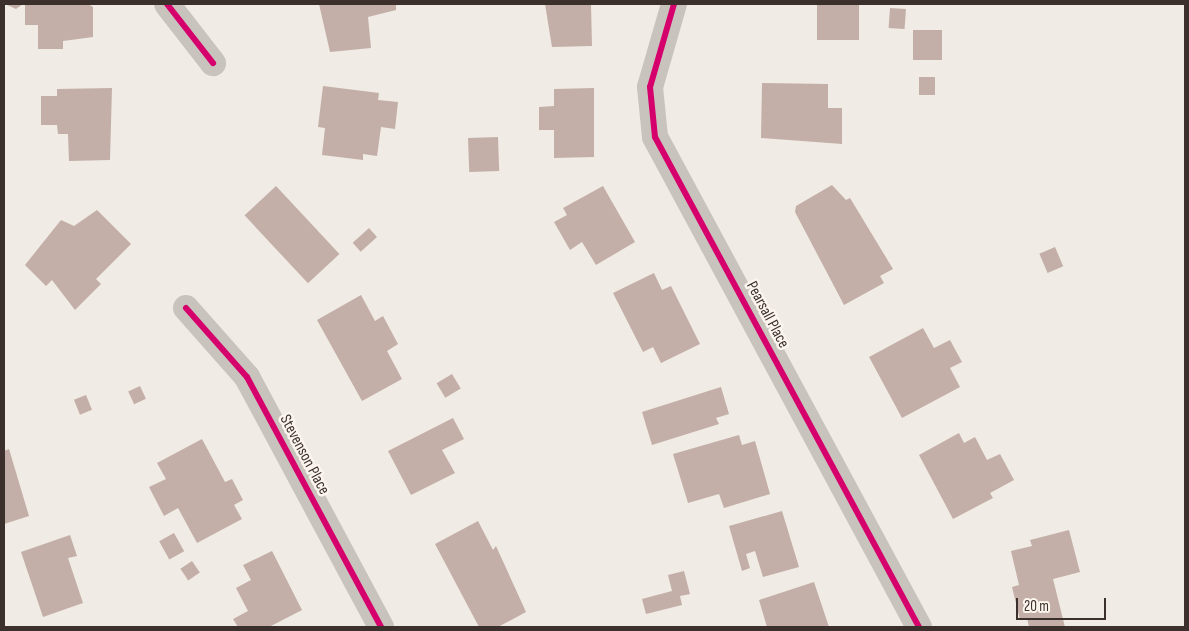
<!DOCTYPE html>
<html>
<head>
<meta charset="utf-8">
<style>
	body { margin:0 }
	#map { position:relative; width:1189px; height:631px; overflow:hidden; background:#f0ebe5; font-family:"Sofia Sans Condensed",sans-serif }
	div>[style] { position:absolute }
	.building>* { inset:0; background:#c3afa7; transform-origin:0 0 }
	.street>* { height:26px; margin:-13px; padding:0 13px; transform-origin:13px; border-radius:13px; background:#c9c3be }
	.cycleway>* { height:6px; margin:-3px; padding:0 3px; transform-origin:3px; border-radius:3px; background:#d6006c }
	span { translate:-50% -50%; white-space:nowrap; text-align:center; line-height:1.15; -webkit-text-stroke:5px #fbf5ee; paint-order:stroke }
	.street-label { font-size:16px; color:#3b302b }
	.frame { position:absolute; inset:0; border:5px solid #3b302b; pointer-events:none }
	.scale { position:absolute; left:1016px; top:598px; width:90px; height:22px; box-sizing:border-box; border:2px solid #3b302b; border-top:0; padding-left:6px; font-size:15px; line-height:18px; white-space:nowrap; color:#3b302b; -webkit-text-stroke:4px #fbf5ee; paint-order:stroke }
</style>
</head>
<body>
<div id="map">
	<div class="building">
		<i style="clip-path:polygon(5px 4px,23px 4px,16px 9px)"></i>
		<i style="clip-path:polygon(25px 4px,88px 4px,93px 7px,93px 37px,63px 41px,63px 49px,38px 49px,38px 25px,25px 25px)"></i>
		<i style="clip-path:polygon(319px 4px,396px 4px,396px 10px,368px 17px,371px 48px,330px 52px)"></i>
		<i style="clip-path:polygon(545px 4px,591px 4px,592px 46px,552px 47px)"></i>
		<i style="left:817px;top:4px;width:42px;height:36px"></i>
		<i style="left:890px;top:8px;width:16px;height:20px;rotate:4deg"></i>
		<i style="left:913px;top:30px;width:29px;height:30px"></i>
		<i style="left:919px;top:77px;width:16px;height:18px"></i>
		<i style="clip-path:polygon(762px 83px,828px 84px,828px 108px,842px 108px,842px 144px,761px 138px)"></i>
		<i style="clip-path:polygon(323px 86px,379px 93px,378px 100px,398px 102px,395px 129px,381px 127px,377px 156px,363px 154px,363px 160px,322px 155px,325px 128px,318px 127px)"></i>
		<i style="clip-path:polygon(112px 88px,110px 160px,69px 161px,68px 134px,58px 134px,57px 125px,41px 125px,41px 96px,57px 96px,57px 89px)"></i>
		<i style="clip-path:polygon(594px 88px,594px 157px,554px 158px,554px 130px,539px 130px,539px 107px,554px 106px,554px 89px)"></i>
		<i style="left:498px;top:137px;width:34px;height:30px;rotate:88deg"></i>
		<i style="clip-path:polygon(832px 185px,846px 200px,850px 198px,893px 269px,880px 276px,884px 283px,844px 305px,795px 212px,796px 206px)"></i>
		<i style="left:276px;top:186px;width:93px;height:43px;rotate:47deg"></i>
		<i style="clip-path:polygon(603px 186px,635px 242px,596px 265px,582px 242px,570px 250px,554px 222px,567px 215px,563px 208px)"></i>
		<i style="clip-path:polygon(97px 210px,131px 244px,96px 279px,101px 284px,75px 310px,52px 280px,46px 286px,25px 265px,61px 220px,74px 226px)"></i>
		<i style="left:369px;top:228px;width:12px;height:22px;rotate:48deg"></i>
		<i style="left:1055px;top:247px;width:21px;height:17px;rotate:67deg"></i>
		<i style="clip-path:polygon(654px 273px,662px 290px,671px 286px,700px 344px,661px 363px,653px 347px,643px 352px,613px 293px)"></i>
		<i style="clip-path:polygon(361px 295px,375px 321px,383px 316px,398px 344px,387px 351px,402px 379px,362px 401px,317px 320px)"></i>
		<i style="clip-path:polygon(923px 328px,934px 348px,950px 340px,962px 362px,950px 368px,960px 387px,902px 418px,869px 357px)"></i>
		<i style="left:452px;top:374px;width:17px;height:18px;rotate:59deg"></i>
		<i style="left:140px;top:386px;width:14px;height:13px;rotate:65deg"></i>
		<i style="clip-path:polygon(721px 387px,729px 414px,716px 418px,719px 424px,652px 445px,642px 412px)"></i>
		<i style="left:86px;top:395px;width:16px;height:13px;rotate:68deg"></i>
		<i style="clip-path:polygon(453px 418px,464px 439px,442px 450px,455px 473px,411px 495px,388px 451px)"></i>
		<i style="clip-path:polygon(959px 433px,964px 443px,975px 437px,987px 460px,1000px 454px,1014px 480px,990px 493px,993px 498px,953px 519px,919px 455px)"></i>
		<i style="clip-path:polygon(739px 435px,742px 445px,755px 441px,770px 494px,724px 508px,719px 494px,688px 503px,673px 454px)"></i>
		<i style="clip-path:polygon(202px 439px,225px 482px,232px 479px,243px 500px,234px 505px,242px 519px,197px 543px,178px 508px,164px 516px,149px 487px,166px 479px,157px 463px)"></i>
		<i style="clip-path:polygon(9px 449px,29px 516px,4px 524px,4px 451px)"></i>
		<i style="clip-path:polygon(782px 511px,799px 567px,763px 577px,755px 551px,746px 554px,750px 568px,742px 571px,729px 526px)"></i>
		<i style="clip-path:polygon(478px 521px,493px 550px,496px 546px,526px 612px,498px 627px,479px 627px,435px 544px)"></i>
		<i style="clip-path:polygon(1069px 530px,1080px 572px,1053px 579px,1065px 627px,1029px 627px,1027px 618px,1020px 620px,1012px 587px,1019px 585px,1011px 551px,1032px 546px,1030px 540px)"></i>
		<i style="left:174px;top:533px;width:21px;height:17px;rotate:61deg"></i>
		<i style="clip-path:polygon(70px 535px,77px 556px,68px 558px,83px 603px,43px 617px,21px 552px)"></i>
		<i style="clip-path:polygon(272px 551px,302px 610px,269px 627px,238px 627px,233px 619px,248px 611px,236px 588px,251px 580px,243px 565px)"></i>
		<i style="left:192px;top:561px;width:14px;height:14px;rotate:56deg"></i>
		<i style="clip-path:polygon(684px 571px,690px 594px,680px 596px,682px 605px,646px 614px,642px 599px,672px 591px,668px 575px)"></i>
		<i style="clip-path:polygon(814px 582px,829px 627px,767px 627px,759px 600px)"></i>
	</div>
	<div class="street">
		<i style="left:167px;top:4px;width:75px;rotate:52.1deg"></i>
		<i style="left:674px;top:4px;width:86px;rotate:106.1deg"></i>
		<i style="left:650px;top:87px;width:50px;rotate:84.3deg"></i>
		<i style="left:655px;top:137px;width:557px;rotate:61.69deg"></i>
		<i style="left:186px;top:308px;width:92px;rotate:48.5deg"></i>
		<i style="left:247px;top:377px;width:284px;rotate:61.8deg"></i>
	</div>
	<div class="cycleway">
		<i style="left:167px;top:4px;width:75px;rotate:52.1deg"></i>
		<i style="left:674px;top:4px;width:86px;rotate:106.1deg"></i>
		<i style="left:650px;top:87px;width:50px;rotate:84.3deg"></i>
		<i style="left:655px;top:137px;width:557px;rotate:61.69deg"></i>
		<i style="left:186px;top:308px;width:92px;rotate:48.5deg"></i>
		<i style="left:247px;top:377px;width:284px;rotate:61.8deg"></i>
	</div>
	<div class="street-label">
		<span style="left:767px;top:315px;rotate:62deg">Pearsall Place</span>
		<span style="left:304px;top:455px;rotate:62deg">Stevenson Place</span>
	</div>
	<div class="frame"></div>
	<div class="scale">20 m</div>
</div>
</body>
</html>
